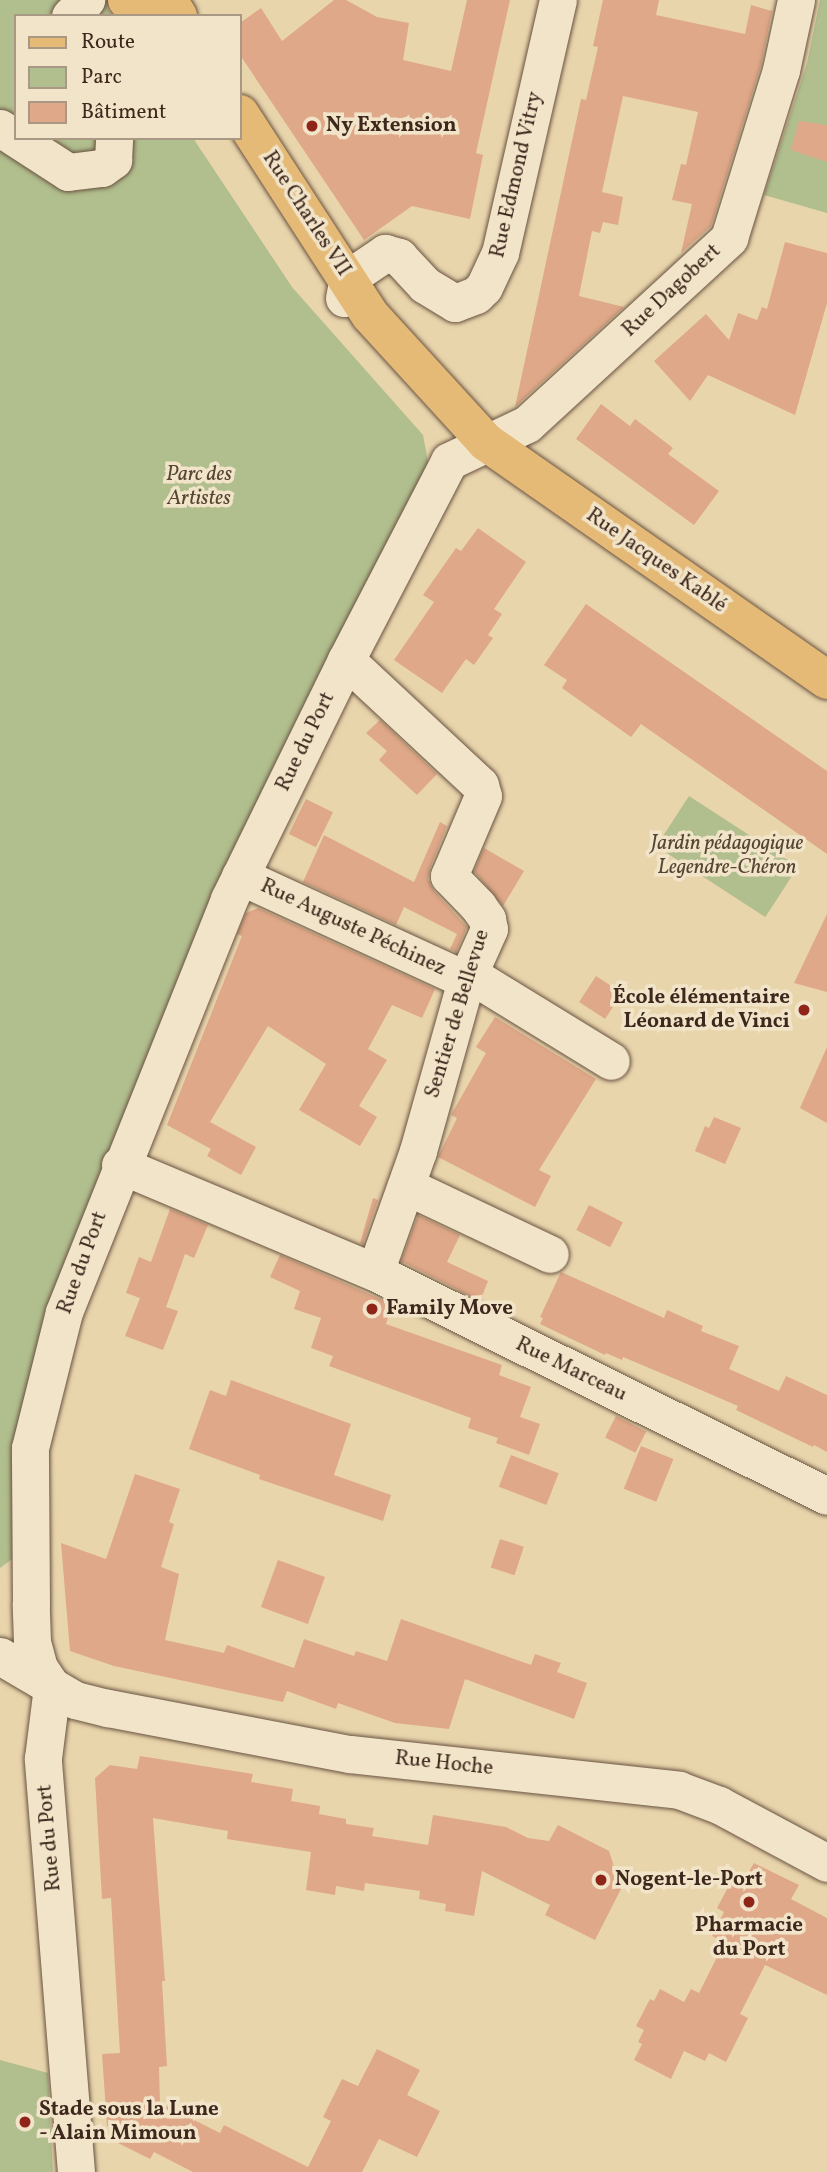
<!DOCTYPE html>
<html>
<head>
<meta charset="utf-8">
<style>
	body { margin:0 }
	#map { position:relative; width:827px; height:2172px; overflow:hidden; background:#e9d5ac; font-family:Vollkorn,serif }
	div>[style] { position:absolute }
	.green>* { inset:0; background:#b1be8d; transform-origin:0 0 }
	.building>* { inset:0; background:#dfa888; transform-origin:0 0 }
	.roads { filter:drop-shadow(0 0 2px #695341) drop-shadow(0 0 2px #695341) }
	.minor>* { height:37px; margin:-18.5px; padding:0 18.5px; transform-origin:18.5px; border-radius:18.5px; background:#f1e4c9 }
	.major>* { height:38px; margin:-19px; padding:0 19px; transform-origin:19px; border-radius:19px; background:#e4ba76 }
	.dots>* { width:19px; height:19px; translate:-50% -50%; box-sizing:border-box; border:4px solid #f1e4c9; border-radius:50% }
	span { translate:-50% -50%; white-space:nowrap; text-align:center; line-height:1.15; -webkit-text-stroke:7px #f1e4c9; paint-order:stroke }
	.poi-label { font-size:21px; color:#3e281d; font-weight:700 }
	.left { translate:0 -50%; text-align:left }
	.right { translate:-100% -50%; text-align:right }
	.street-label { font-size:21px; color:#3e281d }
	.park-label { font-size:21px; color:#554633; font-style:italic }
	.legend { position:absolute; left:14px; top:14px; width:228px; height:126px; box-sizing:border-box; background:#f1e4c9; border:2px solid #a99984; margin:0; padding:9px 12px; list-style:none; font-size:21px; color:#3e281d }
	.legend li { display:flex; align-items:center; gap:14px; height:35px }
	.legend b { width:35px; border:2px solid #a99984 }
</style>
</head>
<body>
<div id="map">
	<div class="green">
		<i style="clip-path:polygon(0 0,102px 0,112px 16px,16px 16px,16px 138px,193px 138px,292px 287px,423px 435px,430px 472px,53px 1302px,19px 1554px,0 1568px)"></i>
		<i style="clip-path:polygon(820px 0,827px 0,827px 213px,764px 195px,807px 63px)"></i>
		<i style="left:689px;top:796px;width:130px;height:60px;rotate:33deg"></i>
		<i style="clip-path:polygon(0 2060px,48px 2073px,53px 2172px,0 2172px)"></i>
	</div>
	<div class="building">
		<i style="clip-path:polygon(334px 0,346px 0,377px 17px,409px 23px,403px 60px,451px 71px,467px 0,510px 0,476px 153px,483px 155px,470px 219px,412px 206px,364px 240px,240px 55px,240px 23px,261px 8px,282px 41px)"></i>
		<i style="clip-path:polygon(603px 0,659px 0,656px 15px,745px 34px,751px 5px,772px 11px,761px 65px,711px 226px,681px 253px,692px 204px,672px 200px,681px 164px,686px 165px,698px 112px,623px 96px,602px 192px,623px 197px,618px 225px,603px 222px,600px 233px,592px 231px,579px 296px,624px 307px,515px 407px,581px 99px,586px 100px,598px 47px,593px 46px)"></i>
		<i style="clip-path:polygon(799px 121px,827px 125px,827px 162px,791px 150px)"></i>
		<i style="clip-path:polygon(785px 242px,827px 253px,827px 303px,795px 415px,708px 375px,690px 401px,654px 361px,706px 314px,729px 340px,738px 313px,757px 320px,762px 307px,767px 309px)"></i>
		<i style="clip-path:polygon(601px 404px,630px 426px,635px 419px,673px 448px,668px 454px,719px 491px,694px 525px,576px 439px)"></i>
		<i style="clip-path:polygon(478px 528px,526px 562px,494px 609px,502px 614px,488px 635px,493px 638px,474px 665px,466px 659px,442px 693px,394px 660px,434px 602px,423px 595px,456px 548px,461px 551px)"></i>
		<i style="clip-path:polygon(586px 604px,827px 771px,827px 854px,641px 724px,631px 737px,562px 688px,567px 680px,544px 665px)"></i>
		<i style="clip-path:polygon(380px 720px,437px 774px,417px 795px,379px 760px,387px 751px,366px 733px)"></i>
		<i style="left:306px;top:799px;width:30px;height:39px;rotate:26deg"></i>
		<i style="clip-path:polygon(440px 822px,447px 826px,430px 868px,428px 879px,434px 891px,467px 927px,456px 952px,450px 949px,457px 934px,404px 907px,396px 925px,303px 882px,324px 835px,414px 882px)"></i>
		<i style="clip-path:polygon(484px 848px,524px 871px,503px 906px,474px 871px)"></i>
		<i style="clip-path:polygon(258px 908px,435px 989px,422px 1018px,392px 1005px,368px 1049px,387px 1060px,359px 1106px,377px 1117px,360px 1146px,299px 1110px,326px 1064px,268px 1026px,210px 1122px,256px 1147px,241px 1175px,207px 1156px,211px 1149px,167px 1125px,242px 936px,237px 934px,246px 913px)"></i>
		<i style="clip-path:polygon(827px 914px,827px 992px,794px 983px)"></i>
		<i style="left:596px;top:976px;width:31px;height:31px;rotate:33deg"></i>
		<i style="clip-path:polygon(495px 1017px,596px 1079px,539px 1170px,551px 1176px,535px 1207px,438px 1157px,457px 1118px,451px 1115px,486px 1053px,476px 1047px)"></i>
		<i style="clip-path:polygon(827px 1047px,827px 1123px,800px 1108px)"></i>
		<i style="clip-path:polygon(714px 1117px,741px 1128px,725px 1164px,695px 1151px,705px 1126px,709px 1128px)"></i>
		<i style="clip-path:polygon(373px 1198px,378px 1200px,363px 1244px,360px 1243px)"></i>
		<i style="left:589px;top:1205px;width:38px;height:28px;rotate:27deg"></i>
		<i style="clip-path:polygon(170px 1209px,208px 1225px,194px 1258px,185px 1254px,166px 1307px,178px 1311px,163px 1350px,125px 1336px,140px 1298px,126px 1293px,139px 1257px,151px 1262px)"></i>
		<i style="clip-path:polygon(418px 1215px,460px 1235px,447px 1262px,488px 1281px,480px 1301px,401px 1261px)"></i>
		<i style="clip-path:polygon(280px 1255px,392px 1304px,386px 1324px,502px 1365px,499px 1375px,531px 1387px,520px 1417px,540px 1424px,529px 1455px,496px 1443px,498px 1438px,468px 1428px,471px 1418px,329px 1366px,333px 1356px,311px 1348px,321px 1318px,294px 1309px,300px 1291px,270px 1277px)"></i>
		<i style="clip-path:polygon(561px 1272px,664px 1318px,667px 1310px,703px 1326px,701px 1331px,739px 1346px,729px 1369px,779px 1391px,786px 1376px,827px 1395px,827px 1452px,814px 1445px,813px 1447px,736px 1410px,738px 1406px,680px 1381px,623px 1357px,622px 1360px,606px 1353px,605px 1355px,540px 1324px,543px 1318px,540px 1317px)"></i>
		<i style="clip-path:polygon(231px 1380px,351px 1424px,334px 1475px,391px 1495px,383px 1521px,259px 1479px,260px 1475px,189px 1449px,210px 1390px,226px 1396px)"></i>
		<i style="left:616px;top:1416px;width:34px;height:24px;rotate:27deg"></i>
		<i style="left:641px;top:1446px;width:35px;height:46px;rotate:22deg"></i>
		<i style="left:511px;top:1455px;width:51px;height:34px;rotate:21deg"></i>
		<i style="clip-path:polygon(135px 1474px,180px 1489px,169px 1522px,174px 1524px,161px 1567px,179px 1574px,165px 1640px,224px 1653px,227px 1645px,294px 1668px,304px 1639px,354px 1656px,356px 1651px,387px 1661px,401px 1619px,531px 1665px,535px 1654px,561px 1663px,557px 1672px,587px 1683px,574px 1719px,465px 1679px,449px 1729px,395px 1723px,338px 1703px,336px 1709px,287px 1691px,283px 1702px,114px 1666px,70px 1651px,61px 1543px,106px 1559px)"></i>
		<i style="left:500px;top:1539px;width:25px;height:30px;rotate:18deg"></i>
		<i style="left:278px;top:1560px;width:50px;height:50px;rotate:20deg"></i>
		<i style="clip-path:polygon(140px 1756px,253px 1774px,251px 1782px,293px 1789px,291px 1801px,320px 1806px,319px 1814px,346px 1819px,346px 1824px,374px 1828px,372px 1836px,428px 1845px,433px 1815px,506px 1827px,528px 1838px,549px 1841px,558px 1825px,609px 1851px,621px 1889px,595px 1940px,545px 1915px,550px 1905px,482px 1871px,474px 1916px,445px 1911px,446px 1904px,419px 1899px,420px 1891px,365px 1883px,364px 1891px,336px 1886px,335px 1895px,306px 1890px,311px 1852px,227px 1839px,228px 1831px,153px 1818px,165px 1981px,162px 1981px,167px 2066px,159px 2067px,160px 2103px,220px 2133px,224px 2125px,308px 2167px,331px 2121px,323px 2117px,342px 2079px,358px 2086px,377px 2049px,420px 2070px,407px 2095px,440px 2111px,417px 2157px,379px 2139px,362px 2172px,193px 2172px,154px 2152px,150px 2159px,118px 2143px,117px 2126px,107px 2126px,102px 2054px,120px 2053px,111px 1898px,102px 1899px,95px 1778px,110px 1765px,137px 1769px)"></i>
		<i style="clip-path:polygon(754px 1863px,799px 1885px,791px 1899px,827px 1918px,827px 1995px,765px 1965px,740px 2014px,748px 2018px,726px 2062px,709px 2053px,705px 2061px,684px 2051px,671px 2079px,634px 2060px,642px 2044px,638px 2042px,644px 2030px,636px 2026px,650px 1999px,654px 2001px,660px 1989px,684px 2002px,691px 1989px,699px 1993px,724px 1943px,712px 1936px,724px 1912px,717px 1908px,731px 1882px,740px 1887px)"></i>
	</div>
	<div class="roads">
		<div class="minor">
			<i style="left:70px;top:16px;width:23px;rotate:-45deg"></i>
			<i style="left:0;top:128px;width:81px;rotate:32.9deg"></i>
			<i style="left:68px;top:172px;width:34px;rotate:-7deg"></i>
			<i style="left:102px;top:168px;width:14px;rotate:-36deg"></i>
			<i style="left:113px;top:160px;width:22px;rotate:-87deg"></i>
			<i style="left:344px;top:298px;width:20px;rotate:-79deg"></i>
			<i style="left:348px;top:278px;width:45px;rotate:-34deg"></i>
			<i style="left:385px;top:253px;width:15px;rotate:16deg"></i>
			<i style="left:399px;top:257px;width:38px;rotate:47deg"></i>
			<i style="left:425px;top:285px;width:35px;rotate:31deg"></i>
			<i style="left:455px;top:303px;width:22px;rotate:-21deg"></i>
			<i style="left:476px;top:295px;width:11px;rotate:-45deg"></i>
			<i style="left:484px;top:287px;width:38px;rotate:-65deg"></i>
			<i style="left:500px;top:253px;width:260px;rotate:-77.1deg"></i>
			<i style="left:346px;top:660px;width:183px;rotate:43deg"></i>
			<i style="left:480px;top:785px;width:11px;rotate:75deg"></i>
			<i style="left:483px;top:796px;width:87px;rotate:113deg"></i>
			<i style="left:449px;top:876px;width:42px;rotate:46deg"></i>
			<i style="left:478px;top:906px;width:16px;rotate:55deg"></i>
			<i style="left:487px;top:919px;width:10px;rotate:79deg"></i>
			<i style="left:489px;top:929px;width:56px;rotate:114.3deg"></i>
			<i style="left:466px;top:980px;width:178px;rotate:105.7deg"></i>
			<i style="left:418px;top:1151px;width:128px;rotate:109.6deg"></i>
			<i style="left:240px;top:876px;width:249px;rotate:24.7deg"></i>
			<i style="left:466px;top:980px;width:16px;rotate:7deg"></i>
			<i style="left:482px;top:982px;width:151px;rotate:31.5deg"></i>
			<i style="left:120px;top:1165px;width:277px;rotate:22.8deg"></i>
			<i style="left:375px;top:1272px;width:504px;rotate:26.36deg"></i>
			<i style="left:406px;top:1186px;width:159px;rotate:25.3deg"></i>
			<i style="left:0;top:1656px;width:87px;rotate:30.4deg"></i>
			<i style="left:75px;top:1700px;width:34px;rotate:14deg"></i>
			<i style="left:108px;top:1708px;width:246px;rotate:10.8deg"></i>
			<i style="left:350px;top:1754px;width:331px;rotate:6.2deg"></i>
			<i style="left:679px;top:1790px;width:43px;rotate:20.6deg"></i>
			<i style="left:719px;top:1805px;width:123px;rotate:28.2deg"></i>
			<i style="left:76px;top:2172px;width:415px;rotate:-94.6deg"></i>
			<i style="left:43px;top:1758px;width:72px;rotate:-82.8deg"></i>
			<i style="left:52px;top:1687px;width:23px;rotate:-124deg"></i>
			<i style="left:39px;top:1668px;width:27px;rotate:-105deg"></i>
			<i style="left:32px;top:1642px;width:38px;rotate:-92deg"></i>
			<i style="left:31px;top:1604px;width:156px;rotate:-90.4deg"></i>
			<i style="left:30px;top:1448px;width:140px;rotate:-76deg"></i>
			<i style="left:64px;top:1312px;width:445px;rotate:-68.2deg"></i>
			<i style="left:229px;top:899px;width:266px;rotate:-63.9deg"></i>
			<i style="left:346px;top:660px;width:224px;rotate:-62.6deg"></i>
			<i style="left:449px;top:461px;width:86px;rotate:-25.4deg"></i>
			<i style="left:527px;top:424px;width:275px;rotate:-42.6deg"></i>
			<i style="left:729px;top:238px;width:176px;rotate:-72.8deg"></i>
			<i style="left:781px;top:70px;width:72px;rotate:-77.9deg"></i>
		</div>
		<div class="major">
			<i style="left:127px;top:0;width:21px;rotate:51deg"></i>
			<i style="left:168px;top:0;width:19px;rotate:58deg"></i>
			<i style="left:240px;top:114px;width:239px;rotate:57.1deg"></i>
			<i style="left:370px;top:315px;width:172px;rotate:47.6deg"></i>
			<i style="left:486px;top:442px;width:416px;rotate:34.9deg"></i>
		</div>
	</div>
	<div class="dots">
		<i style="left:312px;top:126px;background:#8f2418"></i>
		<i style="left:804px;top:1010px;background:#8f2418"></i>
		<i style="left:372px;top:1309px;background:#8f2418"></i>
		<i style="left:601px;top:1880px;background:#8f2418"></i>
		<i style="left:749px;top:1902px;background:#8f2418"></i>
		<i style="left:25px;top:2122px;background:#8f2418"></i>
	</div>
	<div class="poi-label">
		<span class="left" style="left:326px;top:126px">Ny Extension</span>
		<span class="right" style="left:790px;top:1010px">École élémentaire<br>Léonard de Vinci</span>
		<span class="left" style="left:386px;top:1309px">Family Move</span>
		<span class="left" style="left:615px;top:1880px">Nogent-le-Port</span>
		<span style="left:749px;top:1938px">Pharmacie<br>du Port</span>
		<span class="left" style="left:39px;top:2122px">Stade sous la Lune<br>- Alain Mimoun</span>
	</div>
	<div class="street-label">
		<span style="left:517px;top:175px;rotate:-77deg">Rue Edmond Vitry</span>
		<span style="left:306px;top:214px;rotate:57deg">Rue Charles VII</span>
		<span style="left:672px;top:291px;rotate:-43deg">Rue Dagobert</span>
		<span style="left:656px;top:561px;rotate:35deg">Rue Jacques Kablé</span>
		<span style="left:306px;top:742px;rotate:-64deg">Rue du Port</span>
		<span style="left:353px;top:928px;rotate:25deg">Rue Auguste Péchinez</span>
		<span style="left:458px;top:1014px;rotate:-73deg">Sentier de Bellevue</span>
		<span style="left:83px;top:1263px;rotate:-70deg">Rue du Port</span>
		<span style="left:571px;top:1370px;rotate:26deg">Rue Marceau</span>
		<span style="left:444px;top:1764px;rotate:6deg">Rue Hoche</span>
		<span style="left:50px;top:1838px;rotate:-95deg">Rue du Port</span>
	</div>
	<div class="park-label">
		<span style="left:199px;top:487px">Parc des<br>Artistes</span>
		<span style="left:727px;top:856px">Jardin pédagogique<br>Legendre-Chéron</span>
	</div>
	<ul class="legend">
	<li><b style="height:9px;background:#e4ba76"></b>Route</li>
	<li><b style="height:19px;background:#b1be8d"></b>Parc</li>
	<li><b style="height:19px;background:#dfa888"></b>Bâtiment</li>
	</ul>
</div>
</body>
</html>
